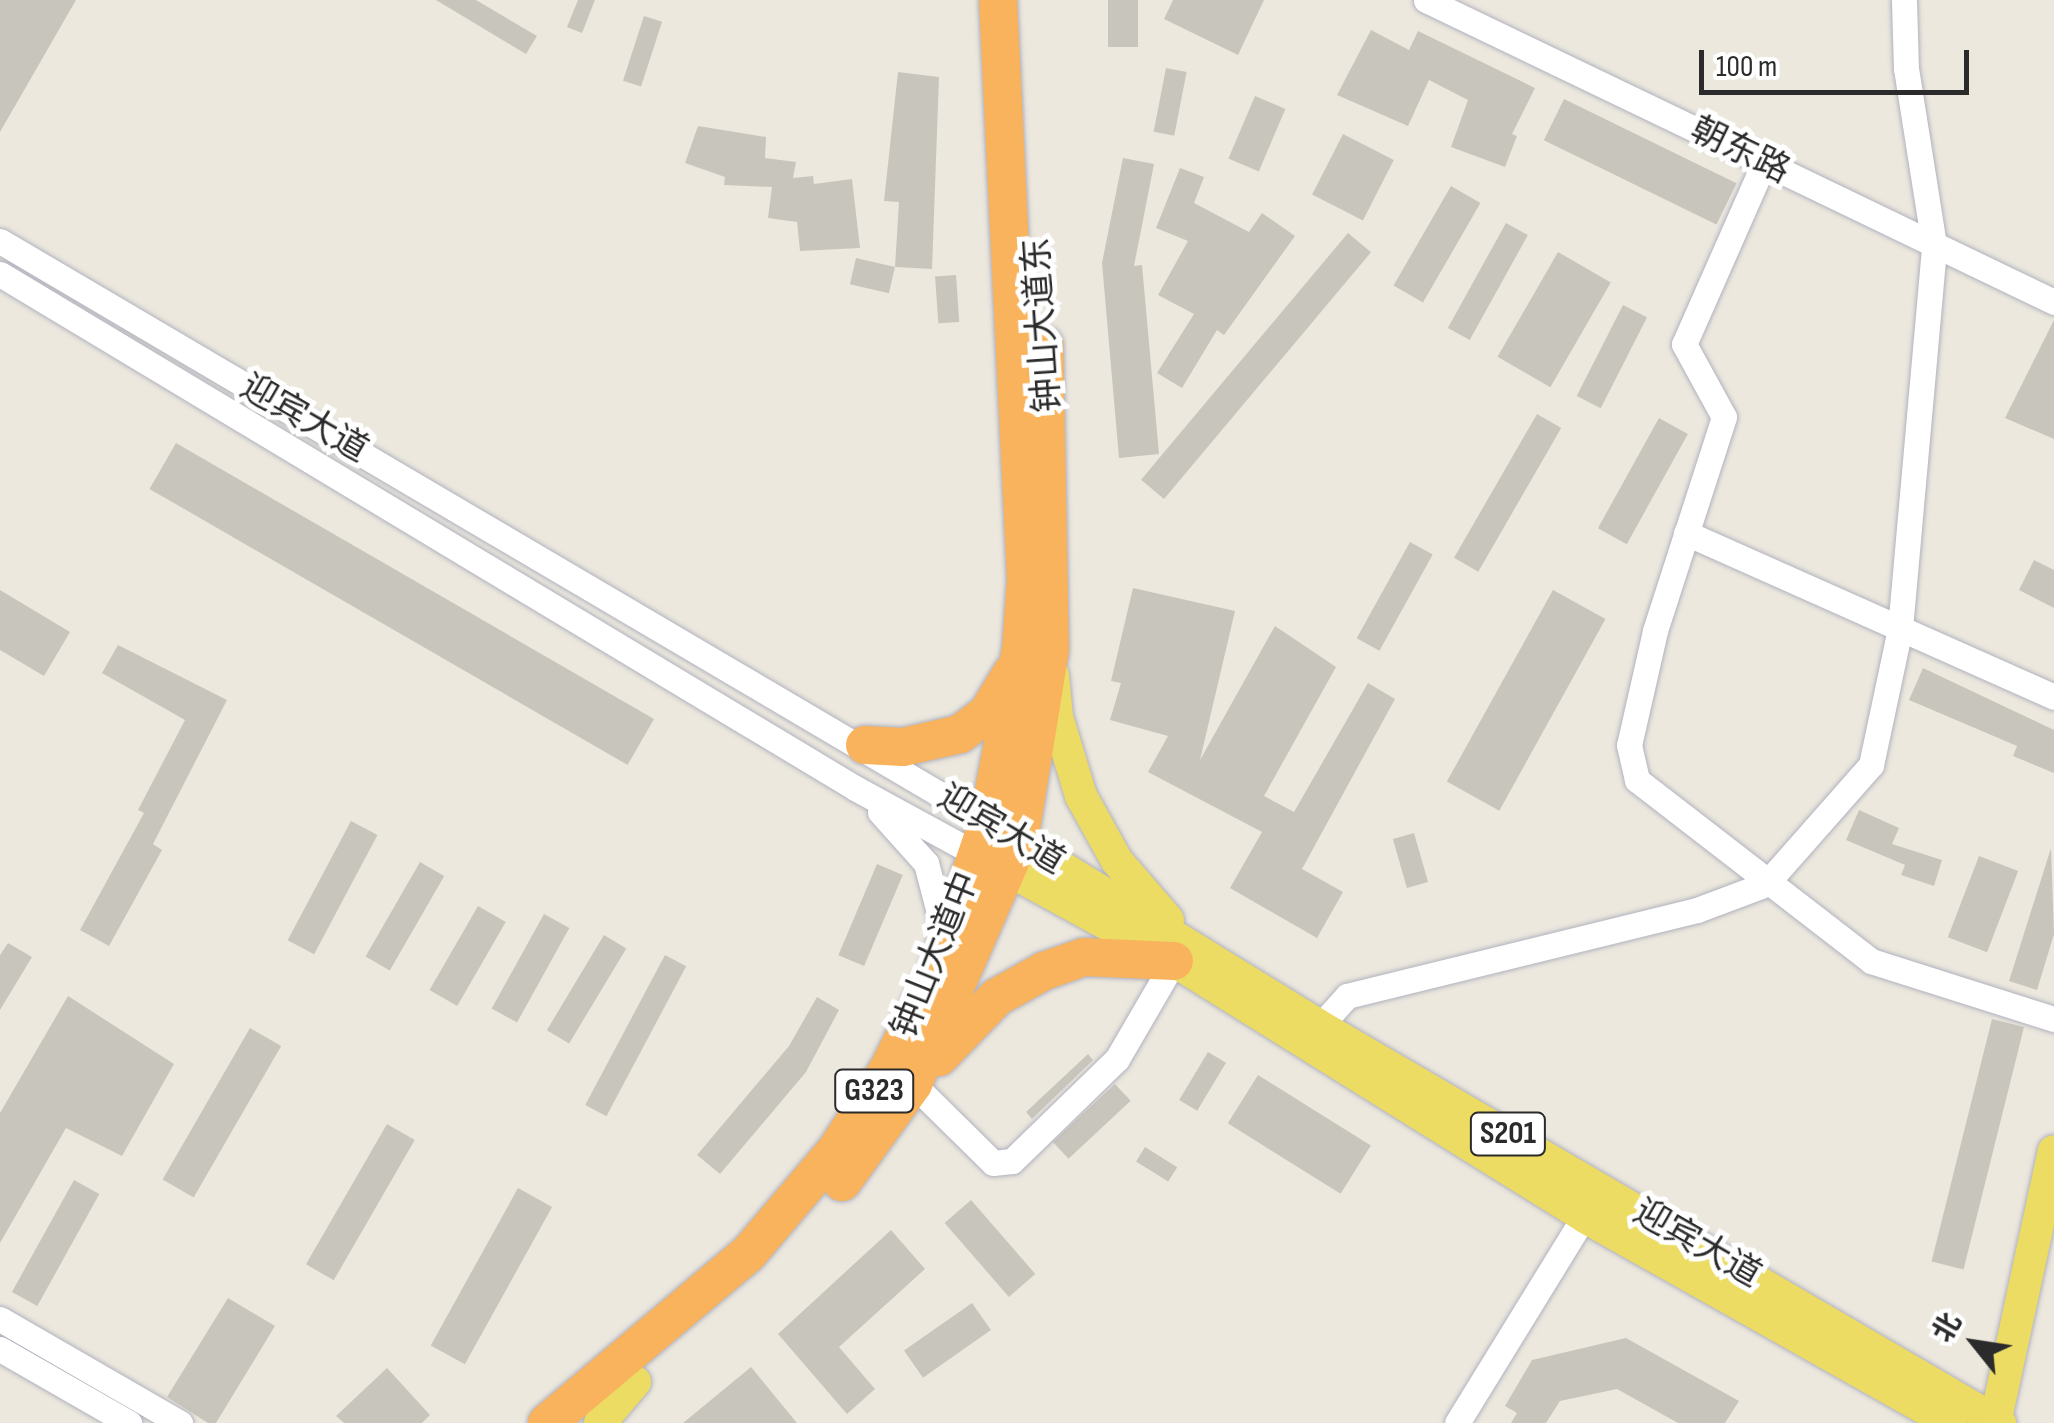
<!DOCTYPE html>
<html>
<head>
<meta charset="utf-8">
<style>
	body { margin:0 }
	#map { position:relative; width:2054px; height:1423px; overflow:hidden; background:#ece8de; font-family:"Sofia Sans Condensed","Noto Sans SC",sans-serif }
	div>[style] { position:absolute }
	.building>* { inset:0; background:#c8c6bc; transform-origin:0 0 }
	.roads { filter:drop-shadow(0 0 2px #b1b2be) drop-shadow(0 0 2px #b1b2be) }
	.minor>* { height:25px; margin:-12.5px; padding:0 12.5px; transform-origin:12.5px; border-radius:12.5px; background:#fff }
	.major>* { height:32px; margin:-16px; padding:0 16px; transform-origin:16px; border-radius:16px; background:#ecdc63 }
	.highway>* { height:38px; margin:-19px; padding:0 19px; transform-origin:19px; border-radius:19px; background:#f9b35c }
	span { translate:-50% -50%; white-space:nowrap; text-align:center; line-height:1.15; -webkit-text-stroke:10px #fff; paint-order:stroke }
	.shield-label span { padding:2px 8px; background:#fff; border:2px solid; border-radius:8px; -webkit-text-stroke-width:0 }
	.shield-label { font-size:32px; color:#2b2b2b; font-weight:700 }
	.street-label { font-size:35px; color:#2b2b2b }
	.north { position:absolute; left:1924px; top:1293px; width:100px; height:100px; -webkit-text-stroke:8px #fff; paint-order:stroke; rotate:300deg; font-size:28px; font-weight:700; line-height:40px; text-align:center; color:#2b2b2b }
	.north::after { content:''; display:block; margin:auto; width:35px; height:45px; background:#2b2b2b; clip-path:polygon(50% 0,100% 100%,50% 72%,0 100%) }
	.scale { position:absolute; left:1699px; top:50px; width:270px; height:45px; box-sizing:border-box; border:5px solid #2b2b2b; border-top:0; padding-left:12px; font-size:30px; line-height:35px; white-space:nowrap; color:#2b2b2b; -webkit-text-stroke:8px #fff; paint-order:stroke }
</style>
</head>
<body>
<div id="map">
	<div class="building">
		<i style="clip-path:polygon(0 0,76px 0,0 132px)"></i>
		<i style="clip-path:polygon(436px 0,476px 0,537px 36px,526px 54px)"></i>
		<i style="clip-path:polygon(578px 0,595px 0,582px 33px,567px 27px)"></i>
		<i style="left:1108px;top:0;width:30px;height:47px"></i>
		<i style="clip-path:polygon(1173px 0,1264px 0,1238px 55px,1164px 19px)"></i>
		<i style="left:644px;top:16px;width:19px;height:68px;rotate:18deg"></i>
		<i style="clip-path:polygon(1371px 30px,1409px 50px,1418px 31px,1535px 88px,1512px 134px,1517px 136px,1505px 167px,1451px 147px,1468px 100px,1429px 80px,1408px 126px,1337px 95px)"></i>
		<i style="left:1166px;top:68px;width:21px;height:65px;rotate:11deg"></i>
		<i style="clip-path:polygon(898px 72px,939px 77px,932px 269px,895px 267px,899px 202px,884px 201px)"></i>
		<i style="left:1255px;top:96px;width:33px;height:68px;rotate:23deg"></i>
		<i style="left:1564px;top:99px;width:192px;height:46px;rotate:26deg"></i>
		<i style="clip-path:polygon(698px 126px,766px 137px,765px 158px,796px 162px,793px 178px,813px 176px,814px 184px,852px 179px,860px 248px,800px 251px,797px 222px,768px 218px,772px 187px,724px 185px,725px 177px,685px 163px)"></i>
		<i style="left:1343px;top:134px;width:57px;height:68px;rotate:27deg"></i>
		<i style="clip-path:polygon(1123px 158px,1154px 164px,1134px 266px,1142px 265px,1159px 454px,1119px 458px,1102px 263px)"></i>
		<i style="clip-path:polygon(1180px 168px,1204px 177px,1194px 203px,1249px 232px,1262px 213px,1295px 236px,1224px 335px,1217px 330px,1182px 388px,1157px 373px,1194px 314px,1158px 295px,1188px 241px,1156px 228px)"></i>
		<i style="left:1451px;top:186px;width:34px;height:115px;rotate:30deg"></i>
		<i style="left:1506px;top:223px;width:25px;height:120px;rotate:29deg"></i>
		<i style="left:1348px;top:233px;width:30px;height:322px;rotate:40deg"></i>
		<i style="left:1558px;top:252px;width:61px;height:121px;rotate:30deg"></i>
		<i style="left:856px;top:258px;width:40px;height:27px;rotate:13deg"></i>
		<i style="left:956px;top:275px;width:47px;height:21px;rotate:86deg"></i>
		<i style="left:1623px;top:305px;width:27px;height:102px;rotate:27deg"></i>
		<i style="clip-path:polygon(2054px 320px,2054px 439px,2005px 418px)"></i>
		<i style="left:1537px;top:414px;width:28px;height:166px;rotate:30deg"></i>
		<i style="left:1659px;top:418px;width:33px;height:126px;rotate:29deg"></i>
		<i style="left:176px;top:443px;width:552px;height:53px;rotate:30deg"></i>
		<i style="left:1410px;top:542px;width:26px;height:110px;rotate:29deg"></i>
		<i style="clip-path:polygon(2034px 560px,2054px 570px,2054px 608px,2019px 590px)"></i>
		<i style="clip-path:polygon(1133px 588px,1235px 611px,1200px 760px,1275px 626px,1336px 667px,1264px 796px,1294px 812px,1368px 683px,1395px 699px,1302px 869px,1343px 892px,1317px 938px,1230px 888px,1262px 832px,1148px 772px,1168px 736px,1110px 720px,1121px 683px,1111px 681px)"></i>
		<i style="clip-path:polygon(0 590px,70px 632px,44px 676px,0 650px)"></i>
		<i style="left:1553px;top:590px;width:60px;height:219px;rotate:29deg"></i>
		<i style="clip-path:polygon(118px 645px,227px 700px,153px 844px,162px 850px,109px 946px,80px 930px,144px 813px,138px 810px,185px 720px,102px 673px)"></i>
		<i style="clip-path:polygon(1923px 668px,2054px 730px,2054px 773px,2013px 756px,2017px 746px,1909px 700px)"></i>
		<i style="clip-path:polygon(1859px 810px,1899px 828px,1892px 844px,1942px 860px,1934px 886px,1901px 875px,1905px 865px,1846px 840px)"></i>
		<i style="left:351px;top:821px;width:30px;height:135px;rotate:28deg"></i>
		<i style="left:1414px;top:833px;width:51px;height:22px;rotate:74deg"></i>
		<i style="clip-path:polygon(2051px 848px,2054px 934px,2037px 990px,2009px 981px)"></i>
		<i style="left:1979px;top:856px;width:42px;height:87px;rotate:21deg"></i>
		<i style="left:420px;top:862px;width:28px;height:109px;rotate:30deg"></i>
		<i style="left:877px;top:864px;width:28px;height:99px;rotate:23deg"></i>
		<i style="left:478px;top:906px;width:32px;height:97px;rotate:30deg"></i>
		<i style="left:544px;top:914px;width:29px;height:108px;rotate:29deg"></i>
		<i style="left:604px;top:935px;width:26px;height:111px;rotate:31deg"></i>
		<i style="clip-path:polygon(8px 943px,32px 957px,0 1010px,0 955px)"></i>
		<i style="left:665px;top:955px;width:24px;height:170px;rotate:28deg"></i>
		<i style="clip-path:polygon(68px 996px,174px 1064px,122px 1156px,66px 1128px,0 1243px,0 1113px)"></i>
		<i style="clip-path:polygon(817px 997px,839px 1010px,806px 1072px,720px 1174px,697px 1155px,789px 1046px)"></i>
		<i style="left:1992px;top:1019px;width:33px;height:250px;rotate:14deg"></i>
		<i style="left:250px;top:1028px;width:36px;height:175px;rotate:30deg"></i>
		<i style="left:1208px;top:1052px;width:21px;height:56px;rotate:31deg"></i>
		<i style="clip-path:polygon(1088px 1054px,1093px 1060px,1032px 1119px,1026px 1112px)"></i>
		<i style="left:1258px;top:1075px;width:133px;height:57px;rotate:32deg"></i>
		<i style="left:1115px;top:1084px;width:23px;height:85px;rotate:47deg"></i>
		<i style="left:387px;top:1124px;width:32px;height:162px;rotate:30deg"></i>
		<i style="left:1145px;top:1147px;width:38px;height:17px;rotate:32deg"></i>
		<i style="left:74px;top:1180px;width:29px;height:128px;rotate:29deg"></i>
		<i style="left:518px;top:1188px;width:39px;height:180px;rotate:29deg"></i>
		<i style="left:971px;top:1200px;width:98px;height:35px;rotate:49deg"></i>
		<i style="clip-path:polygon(891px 1230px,925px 1269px,839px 1347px,875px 1389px,847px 1414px,778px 1334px)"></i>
		<i style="clip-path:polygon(228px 1298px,275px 1326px,216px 1423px,208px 1423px,167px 1397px)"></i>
		<i style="left:972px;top:1303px;width:33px;height:83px;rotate:55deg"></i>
		<i style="clip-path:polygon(1626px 1338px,1739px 1401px,1725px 1423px,1678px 1423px,1617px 1389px,1560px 1401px,1546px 1423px,1511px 1423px,1517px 1413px,1505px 1406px,1532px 1360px)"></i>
		<i style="clip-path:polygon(751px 1367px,797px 1423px,683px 1423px)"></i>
		<i style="clip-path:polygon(387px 1368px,430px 1415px,422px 1423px,344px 1423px,336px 1416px)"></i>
	</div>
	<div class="roads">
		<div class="minor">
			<i style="left:1426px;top:0;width:697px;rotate:25.68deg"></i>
			<i style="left:1764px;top:163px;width:198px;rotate:113.8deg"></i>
			<i style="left:1684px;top:344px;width:83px;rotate:61.3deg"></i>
			<i style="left:1724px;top:417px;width:225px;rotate:107.9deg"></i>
			<i style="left:1655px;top:631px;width:117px;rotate:102.8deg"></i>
			<i style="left:1629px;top:745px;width:36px;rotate:77deg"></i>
			<i style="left:1637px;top:780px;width:296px;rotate:37.7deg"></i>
			<i style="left:1871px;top:961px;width:192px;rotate:17.6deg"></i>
			<i style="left:0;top:241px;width:1157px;rotate:30.49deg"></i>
			<i style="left:0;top:274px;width:998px;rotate:31.01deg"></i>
			<i style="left:855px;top:788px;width:153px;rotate:28.6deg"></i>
			<i style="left:1686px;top:533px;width:403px;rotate:24deg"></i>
			<i style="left:880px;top:812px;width:69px;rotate:48deg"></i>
			<i style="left:926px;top:863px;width:59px;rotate:75.3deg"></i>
			<i style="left:941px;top:920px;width:22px;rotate:95deg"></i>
			<i style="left:1310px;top:1037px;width:55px;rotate:-47.9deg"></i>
			<i style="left:1347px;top:996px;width:360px;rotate:-13.8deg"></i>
			<i style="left:1697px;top:910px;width:74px;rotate:-20.6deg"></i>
			<i style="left:1766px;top:884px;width:159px;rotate:-48.6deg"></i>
			<i style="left:1871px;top:765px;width:139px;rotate:-78deg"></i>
			<i style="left:1900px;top:629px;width:386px;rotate:-84.9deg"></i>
			<i style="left:1934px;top:245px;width:178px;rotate:-99deg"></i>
			<i style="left:1906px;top:69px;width:69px;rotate:-91.7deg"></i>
			<i style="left:913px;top:1084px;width:112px;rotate:44.6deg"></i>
			<i style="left:993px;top:1163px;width:19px;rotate:-6deg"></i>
			<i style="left:1012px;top:1161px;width:146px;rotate:-44.2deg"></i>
			<i style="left:1117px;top:1059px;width:113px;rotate:-59.8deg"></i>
			<i style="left:0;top:1319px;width:208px;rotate:30deg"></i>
			<i style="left:0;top:1349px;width:149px;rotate:29.8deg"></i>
			<i style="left:1457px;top:1423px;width:259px;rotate:-58.4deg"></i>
		</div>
		<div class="major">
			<i style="left:1053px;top:675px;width:42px;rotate:84.6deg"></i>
			<i style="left:1057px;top:717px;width:83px;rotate:73.1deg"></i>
			<i style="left:1081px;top:796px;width:74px;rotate:61deg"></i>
			<i style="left:1117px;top:861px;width:78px;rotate:49.2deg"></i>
			<i style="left:1019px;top:841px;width:351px;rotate:31.6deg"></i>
			<i style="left:1318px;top:1025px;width:790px;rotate:30.27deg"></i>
			<i style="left:1008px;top:870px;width:189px;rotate:28.7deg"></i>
			<i style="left:1174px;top:961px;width:484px;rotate:31.9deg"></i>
			<i style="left:1585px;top:1217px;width:420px;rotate:29.4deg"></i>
			<i style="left:600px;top:1423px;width:54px;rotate:-49.5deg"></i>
			<i style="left:1995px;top:1423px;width:278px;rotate:-77.8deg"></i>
		</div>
		<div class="highway">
			<i style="left:865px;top:745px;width:38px;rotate:3deg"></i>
			<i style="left:903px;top:747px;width:58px;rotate:-12.8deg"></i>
			<i style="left:960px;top:734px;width:34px;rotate:-37deg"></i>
			<i style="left:987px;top:714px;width:47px;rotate:-59deg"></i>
			<i style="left:939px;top:1057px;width:83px;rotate:-46deg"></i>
			<i style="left:997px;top:997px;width:54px;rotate:-29deg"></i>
			<i style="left:1044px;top:971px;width:42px;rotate:-19.3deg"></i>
			<i style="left:1084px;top:957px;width:90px;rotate:2.5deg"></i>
			<i style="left:842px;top:1182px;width:121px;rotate:-54.1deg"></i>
			<i style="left:913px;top:1084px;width:265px;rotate:-66.4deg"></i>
			<i style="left:1019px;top:841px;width:193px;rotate:-80.8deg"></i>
			<i style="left:1050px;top:650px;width:305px;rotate:-91.1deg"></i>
			<i style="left:547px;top:1423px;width:263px;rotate:-40.1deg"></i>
			<i style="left:748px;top:1254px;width:138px;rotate:-49.7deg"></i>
			<i style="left:837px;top:1149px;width:96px;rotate:-57.3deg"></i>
			<i style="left:889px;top:1068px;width:110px;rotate:-63.7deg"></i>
			<i style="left:938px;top:969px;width:155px;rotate:-71.2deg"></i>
			<i style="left:988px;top:822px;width:176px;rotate:-79.2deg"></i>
			<i style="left:1021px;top:649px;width:70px;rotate:-85.9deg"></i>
			<i style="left:1026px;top:579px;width:580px;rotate:-92.77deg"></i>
		</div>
	</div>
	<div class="shield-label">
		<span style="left:874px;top:1091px">G323</span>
		<span style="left:1508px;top:1134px">S201</span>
	</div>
	<div class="street-label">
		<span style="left:1740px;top:151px;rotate:26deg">朝东路</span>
		<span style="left:1043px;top:325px;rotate:-94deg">钟山大道东</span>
		<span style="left:304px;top:419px;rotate:30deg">迎宾大道</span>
		<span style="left:1001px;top:830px;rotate:31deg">迎宾大道</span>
		<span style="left:936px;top:955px;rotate:-68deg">钟山大道中</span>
		<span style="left:1697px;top:1244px;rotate:30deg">迎宾大道</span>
	</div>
	<div class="north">北</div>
	<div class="scale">100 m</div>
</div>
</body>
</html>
